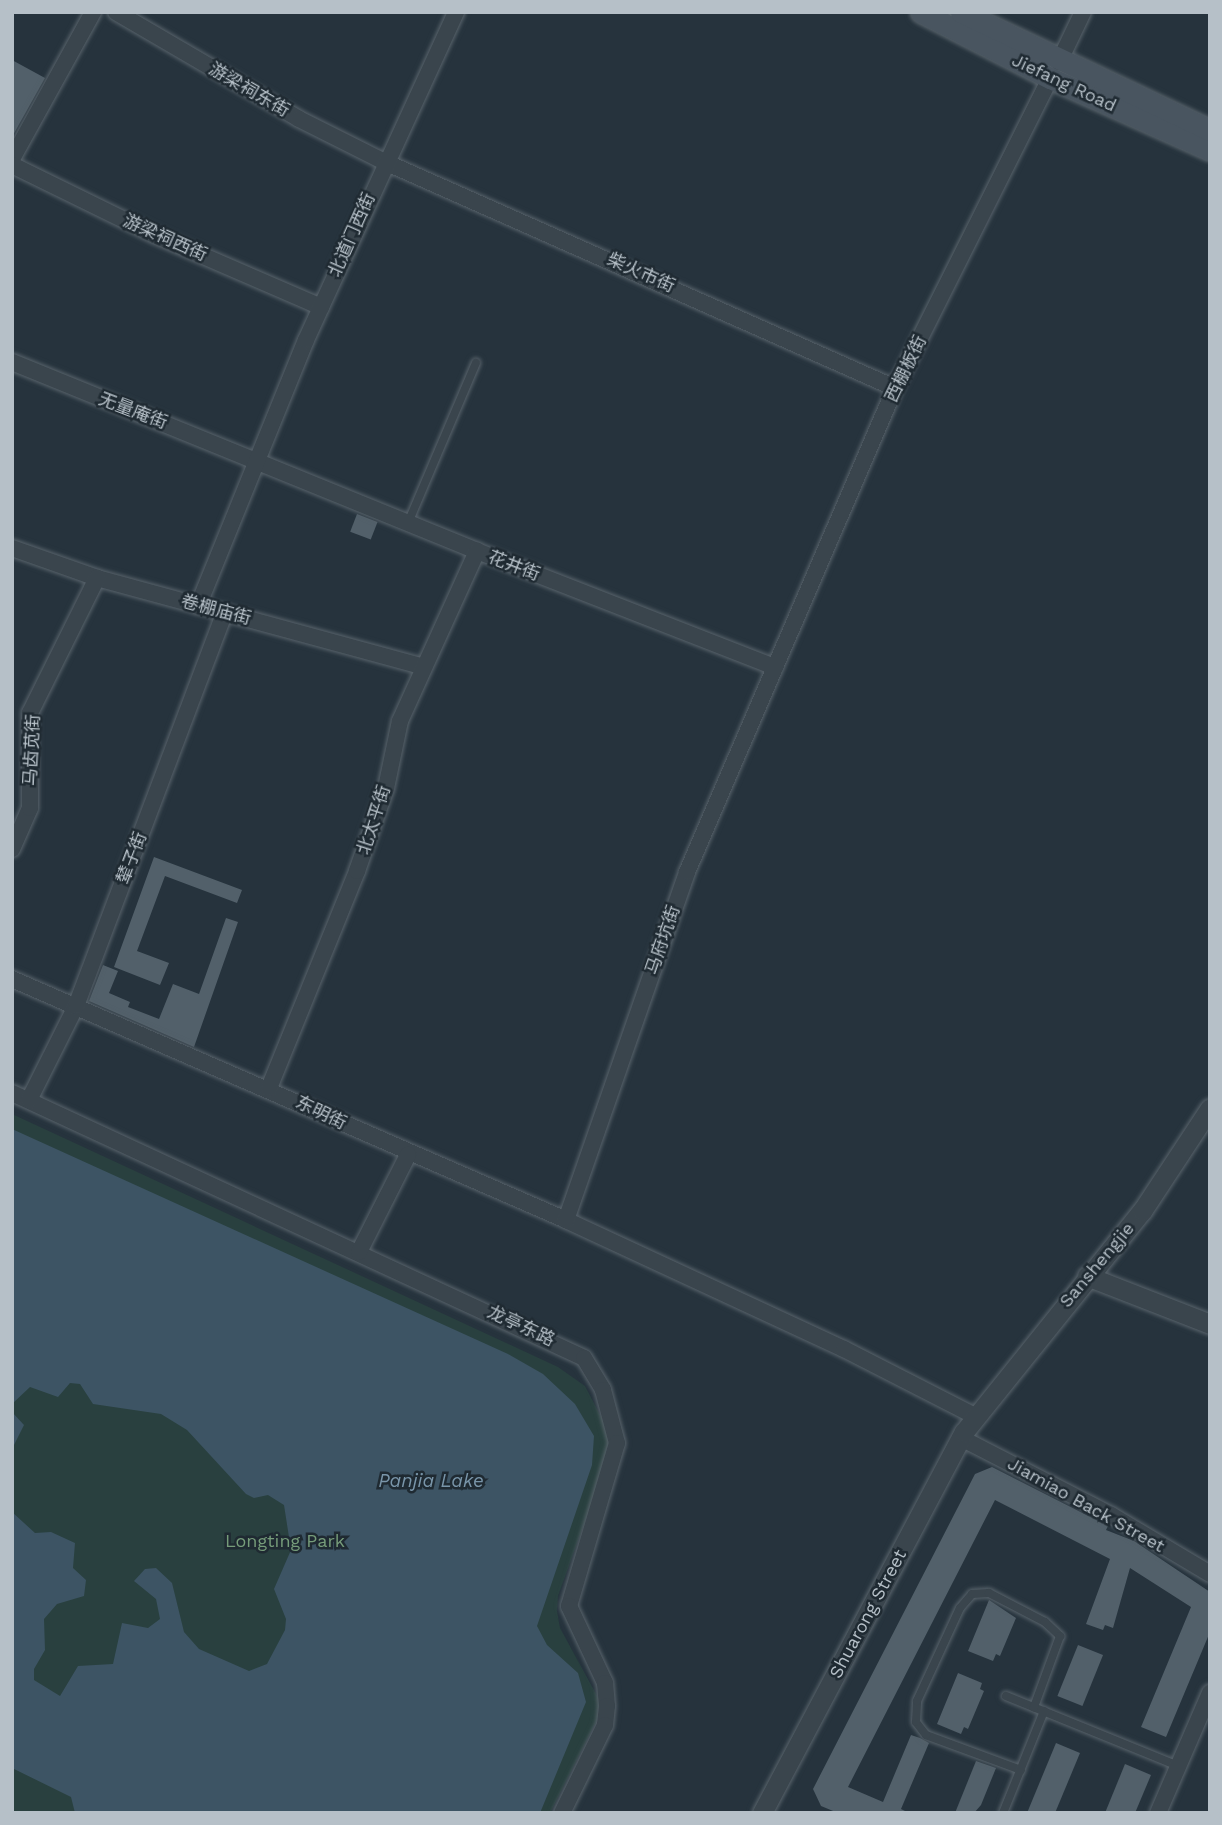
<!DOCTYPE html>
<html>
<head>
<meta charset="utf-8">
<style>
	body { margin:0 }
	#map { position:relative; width:1222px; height:1825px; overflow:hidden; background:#26333d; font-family:"Work Sans","Noto Sans SC",sans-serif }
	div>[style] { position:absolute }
	.green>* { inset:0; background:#29403f }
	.water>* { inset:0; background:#3d5464 }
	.building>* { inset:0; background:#52606a; transform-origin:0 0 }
	.roads { filter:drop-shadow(0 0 2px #58636b) drop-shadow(0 0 2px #58636b) }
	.service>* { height:8px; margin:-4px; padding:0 4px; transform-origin:4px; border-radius:4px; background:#3a454d }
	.minor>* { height:16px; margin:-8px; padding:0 8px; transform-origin:8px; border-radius:8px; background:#3a454d }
	.tertiary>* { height:19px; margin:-9.5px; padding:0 9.5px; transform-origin:9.5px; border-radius:9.5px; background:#3a454d }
	.secondary>* { height:21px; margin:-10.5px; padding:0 10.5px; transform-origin:10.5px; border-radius:10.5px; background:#495560 }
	span { translate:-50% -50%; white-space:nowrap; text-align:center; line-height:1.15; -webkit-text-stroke:5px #1f2a32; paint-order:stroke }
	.street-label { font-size:18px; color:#b6c0c8 }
	.park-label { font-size:18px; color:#769c7a }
	.water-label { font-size:19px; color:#7995a9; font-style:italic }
	.frame { position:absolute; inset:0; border:14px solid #b6c0c8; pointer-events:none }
</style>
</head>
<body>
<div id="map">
	<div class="green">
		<i style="clip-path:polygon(12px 1114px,558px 1367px,585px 1386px,610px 1434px,609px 1455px,558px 1596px,557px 1611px,560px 1628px,601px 1703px,598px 1718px,550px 1813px,12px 1813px)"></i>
	</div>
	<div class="water">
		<i style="clip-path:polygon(12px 1129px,508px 1354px,543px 1374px,575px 1404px,594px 1436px,592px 1465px,537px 1626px,547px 1645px,578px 1673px,586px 1702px,540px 1813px,75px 1813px,71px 1797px,12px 1768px,12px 1512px,35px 1533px,51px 1532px,75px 1543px,73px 1568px,86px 1580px,84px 1596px,57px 1604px,44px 1619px,45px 1650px,34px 1669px,34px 1680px,60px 1696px,78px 1666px,113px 1664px,122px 1623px,148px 1628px,160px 1619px,156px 1599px,134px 1581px,145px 1569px,156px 1568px,172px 1583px,184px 1632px,199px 1649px,249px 1671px,267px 1664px,285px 1630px,286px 1619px,274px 1589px,291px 1550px,284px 1505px,268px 1495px,254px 1498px,246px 1494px,187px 1430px,161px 1414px,93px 1404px,80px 1384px,70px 1383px,58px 1397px,30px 1387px,12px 1404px)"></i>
		<i style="clip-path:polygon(12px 1412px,24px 1425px,12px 1449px)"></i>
	</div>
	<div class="building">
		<i style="clip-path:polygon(12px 60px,45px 78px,12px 137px)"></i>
		<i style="left:357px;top:514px;width:22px;height:19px;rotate:21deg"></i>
		<i style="clip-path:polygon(154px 857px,242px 890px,237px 903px,165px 876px,137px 951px,169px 963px,160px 985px,114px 967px)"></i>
		<i style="clip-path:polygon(226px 918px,238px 922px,194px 1047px,89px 1001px,103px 965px,118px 971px,109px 993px,130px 1002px,128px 1007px,159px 1019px,173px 984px,199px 994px)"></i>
		<i style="clip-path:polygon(992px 1467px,1108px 1526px,1106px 1530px,1134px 1541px,1210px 1592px,1210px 1632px,1166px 1737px,1141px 1727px,1191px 1607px,1130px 1568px,1113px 1628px,1105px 1625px,1103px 1630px,1086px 1624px,1110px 1559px,995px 1500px,848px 1787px,883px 1802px,911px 1735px,920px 1738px,929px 1743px,901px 1809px,909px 1813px,838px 1813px,821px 1806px,813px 1789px,975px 1474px)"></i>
		<i style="clip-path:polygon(989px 1600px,1016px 1618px,1000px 1656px,996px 1654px,993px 1661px,968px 1651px)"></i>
		<i style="left:1078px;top:1645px;width:27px;height:55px;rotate:22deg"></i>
		<i style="clip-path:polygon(958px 1673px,982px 1683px,980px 1689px,984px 1691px,968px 1729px,964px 1727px,961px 1734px,937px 1724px)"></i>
		<i style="clip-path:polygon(1056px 1743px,1080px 1753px,1055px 1813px,1027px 1813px)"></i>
		<i style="clip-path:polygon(976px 1761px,996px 1768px,981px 1805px,974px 1813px,955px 1813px)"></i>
		<i style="clip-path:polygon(1125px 1764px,1151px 1775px,1135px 1813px,1105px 1813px)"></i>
	</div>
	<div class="roads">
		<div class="service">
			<i style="left:408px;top:523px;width:174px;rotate:-67deg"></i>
			<i style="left:1006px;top:1696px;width:186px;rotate:22.1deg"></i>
			<i style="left:1021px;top:1770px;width:101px;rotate:-159.8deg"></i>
			<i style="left:926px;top:1735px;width:16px;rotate:-128deg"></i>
			<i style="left:916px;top:1722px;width:21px;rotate:-87deg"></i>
			<i style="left:917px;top:1701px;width:102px;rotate:-65.2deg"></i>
			<i style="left:960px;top:1608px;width:18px;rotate:-49deg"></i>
			<i style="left:972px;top:1594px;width:17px;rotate:-3deg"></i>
			<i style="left:989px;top:1593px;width:63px;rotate:27.4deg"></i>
			<i style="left:1045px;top:1622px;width:21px;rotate:43deg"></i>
			<i style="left:1060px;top:1636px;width:76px;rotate:110.1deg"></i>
			<i style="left:1003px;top:1813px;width:110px;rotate:-68.1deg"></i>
		</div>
		<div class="minor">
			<i style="left:116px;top:12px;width:212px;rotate:30.3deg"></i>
			<i style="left:299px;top:119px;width:96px;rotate:26.6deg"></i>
			<i style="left:385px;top:162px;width:558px;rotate:23.9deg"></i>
			<i style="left:1059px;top:62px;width:55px;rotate:-64.4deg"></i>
			<i style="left:12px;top:159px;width:168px;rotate:-61.1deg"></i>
			<i style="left:12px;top:165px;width:159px;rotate:26.1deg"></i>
			<i style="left:155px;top:235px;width:181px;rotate:23.4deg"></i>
			<i style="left:12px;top:362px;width:502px;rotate:22.12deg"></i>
			<i style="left:477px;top:551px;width:320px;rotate:21.3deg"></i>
			<i style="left:12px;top:548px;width:90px;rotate:19.4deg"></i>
			<i style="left:97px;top:578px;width:337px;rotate:15.2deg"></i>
			<i style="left:198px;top:606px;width:287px;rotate:-67.9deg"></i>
			<i style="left:306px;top:340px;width:361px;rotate:-65.4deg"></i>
			<i style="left:12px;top:849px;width:45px;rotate:-66.3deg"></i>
			<i style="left:30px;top:808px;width:95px;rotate:-90deg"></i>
			<i style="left:30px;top:713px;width:151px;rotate:-63.6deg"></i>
			<i style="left:12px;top:979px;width:604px;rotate:23.51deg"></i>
			<i style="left:566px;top:1220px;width:306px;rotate:24.9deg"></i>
			<i style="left:844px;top:1349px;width:147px;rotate:27.1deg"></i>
			<i style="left:269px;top:1088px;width:234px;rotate:-67.9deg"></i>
			<i style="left:357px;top:871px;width:88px;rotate:-70.7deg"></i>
			<i style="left:386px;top:788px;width:68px;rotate:-78.2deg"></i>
			<i style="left:400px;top:721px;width:187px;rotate:-65.6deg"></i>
			<i style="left:12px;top:1093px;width:630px;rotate:24.86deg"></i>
			<i style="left:584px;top:1358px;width:37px;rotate:59deg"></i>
			<i style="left:603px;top:1390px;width:55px;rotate:75.2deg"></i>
			<i style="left:617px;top:1443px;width:170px;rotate:106.4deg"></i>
			<i style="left:569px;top:1606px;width:85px;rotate:64.9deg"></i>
			<i style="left:605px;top:1683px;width:23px;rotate:85deg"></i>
			<i style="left:607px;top:1706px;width:19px;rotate:96deg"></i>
			<i style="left:605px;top:1725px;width:98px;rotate:116deg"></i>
			<i style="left:29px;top:1100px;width:105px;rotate:-63.4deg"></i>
			<i style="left:76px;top:1006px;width:421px;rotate:-69.3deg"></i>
			<i style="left:566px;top:1220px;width:368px;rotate:-70.8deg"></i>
			<i style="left:687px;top:872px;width:527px;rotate:-66.74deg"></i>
			<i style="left:895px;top:388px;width:347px;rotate:-63.4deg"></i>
			<i style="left:359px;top:1252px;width:109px;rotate:-63.2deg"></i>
			<i style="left:961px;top:1438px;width:169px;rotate:27.2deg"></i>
			<i style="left:1111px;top:1515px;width:115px;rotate:30.8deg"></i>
			<i style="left:1158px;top:1813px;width:131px;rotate:-66.6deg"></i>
		</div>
		<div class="tertiary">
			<i style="left:1087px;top:1276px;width:132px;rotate:21.3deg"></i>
			<i style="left:762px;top:1813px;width:431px;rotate:-62.1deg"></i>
			<i style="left:964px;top:1432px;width:284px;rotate:-51.2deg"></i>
			<i style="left:1142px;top:1211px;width:123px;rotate:-56.6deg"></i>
		</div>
		<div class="secondary">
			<i style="left:921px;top:12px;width:145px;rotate:27.1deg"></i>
			<i style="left:1050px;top:78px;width:175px;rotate:24.2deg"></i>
			<i style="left:961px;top:12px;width:276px;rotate:25.4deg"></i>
		</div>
	</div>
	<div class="street-label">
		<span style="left:1064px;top:83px;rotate:25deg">Jiefang Road</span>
		<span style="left:249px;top:90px;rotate:30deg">游梁祠东街</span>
		<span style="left:352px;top:235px;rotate:-66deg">北道门西街</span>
		<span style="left:165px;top:238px;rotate:24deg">游梁祠西街</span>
		<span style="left:641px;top:273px;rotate:24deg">柴火市街</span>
		<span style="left:906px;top:369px;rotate:-64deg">西棚板街</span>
		<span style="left:133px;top:411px;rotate:21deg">无量庵街</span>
		<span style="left:514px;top:566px;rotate:21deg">花井街</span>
		<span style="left:216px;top:610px;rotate:15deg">卷棚庙街</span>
		<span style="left:32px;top:750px;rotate:-87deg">马齿苋街</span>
		<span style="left:374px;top:820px;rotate:-72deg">北太平街</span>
		<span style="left:132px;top:858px;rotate:-69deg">辇子街</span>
		<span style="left:663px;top:940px;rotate:-71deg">马府坑街</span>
		<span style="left:321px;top:1113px;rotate:26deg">东明街</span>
		<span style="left:1097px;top:1265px;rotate:-50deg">Sanshengjie</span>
		<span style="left:521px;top:1326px;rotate:25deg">龙亭东路</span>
		<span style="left:1086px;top:1505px;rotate:29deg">Jiamiao Back Street</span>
		<span style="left:868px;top:1614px;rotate:-62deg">Shuarong Street</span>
	</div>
	<div class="park-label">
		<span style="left:285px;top:1541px">Longting Park</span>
	</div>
	<div class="water-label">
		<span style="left:431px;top:1481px">Panjia Lake</span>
	</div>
	<div class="frame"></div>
</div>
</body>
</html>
